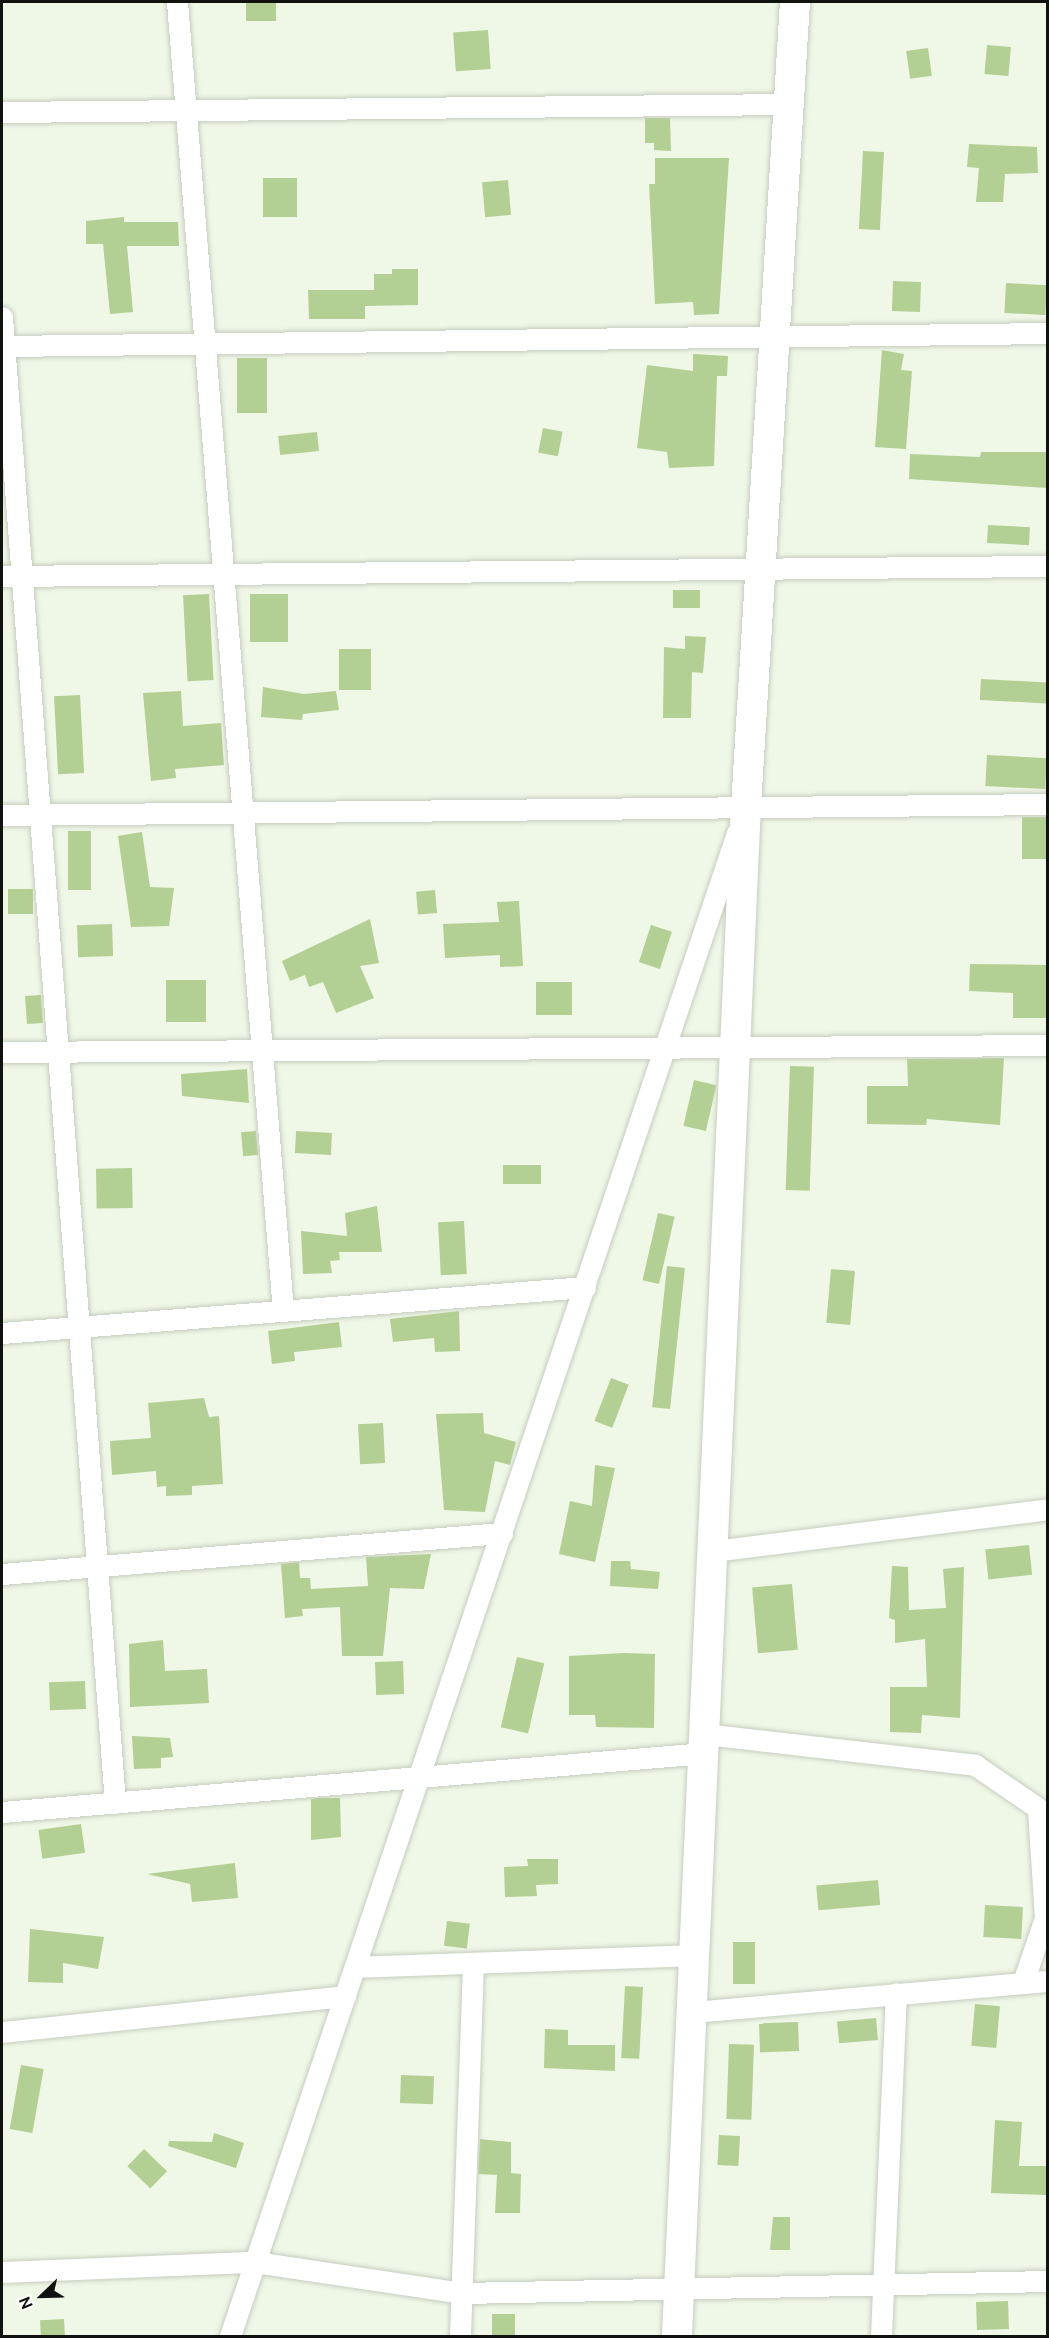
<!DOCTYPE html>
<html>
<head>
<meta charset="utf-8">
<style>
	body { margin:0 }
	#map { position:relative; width:1049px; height:2338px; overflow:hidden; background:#eff7e7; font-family:Ubuntu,sans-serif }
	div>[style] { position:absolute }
	.building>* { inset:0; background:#b3cf93; transform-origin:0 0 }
	.roads { filter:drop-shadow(0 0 2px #c5cdbe) drop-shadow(0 0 2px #c5cdbe) }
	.street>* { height:21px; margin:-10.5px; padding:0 10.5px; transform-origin:10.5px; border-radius:10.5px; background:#fff }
	.secondary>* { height:30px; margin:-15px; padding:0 15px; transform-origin:15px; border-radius:15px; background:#fff }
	span { translate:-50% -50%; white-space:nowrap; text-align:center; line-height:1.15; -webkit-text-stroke:4.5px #fff; paint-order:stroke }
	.frame { position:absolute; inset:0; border:3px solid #0f120d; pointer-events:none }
	.north { position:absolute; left:12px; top:2266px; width:60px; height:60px; -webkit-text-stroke:4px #fff; paint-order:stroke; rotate:247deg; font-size:16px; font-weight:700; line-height:24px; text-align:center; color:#0f120d }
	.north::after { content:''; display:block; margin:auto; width:21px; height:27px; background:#0f120d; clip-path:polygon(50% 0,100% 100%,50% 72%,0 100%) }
</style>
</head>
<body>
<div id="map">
	<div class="building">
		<i style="left:246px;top:2px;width:30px;height:19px"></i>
		<i style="left:488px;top:30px;width:39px;height:35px;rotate:86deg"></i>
		<i style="left:987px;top:45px;width:24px;height:29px;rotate:5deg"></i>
		<i style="left:928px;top:48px;width:28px;height:22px;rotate:82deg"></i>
		<i style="clip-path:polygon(645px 118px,670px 118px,671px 151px,654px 150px,654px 143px,645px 143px)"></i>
		<i style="clip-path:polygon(969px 144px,1037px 147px,1038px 173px,1005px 174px,1003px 202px,976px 202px,979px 168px,967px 167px)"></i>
		<i style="left:863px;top:151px;width:21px;height:78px;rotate:3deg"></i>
		<i style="clip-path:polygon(655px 158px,729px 158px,719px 314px,694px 315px,693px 302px,655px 304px,649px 184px,655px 184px)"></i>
		<i style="left:263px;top:178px;width:34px;height:39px"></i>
		<i style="left:508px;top:180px;width:35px;height:26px;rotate:85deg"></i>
		<i style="clip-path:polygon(124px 217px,124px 222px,178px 222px,179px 246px,127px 246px,133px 312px,110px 314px,103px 244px,86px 244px,86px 221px)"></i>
		<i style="clip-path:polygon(392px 269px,418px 269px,418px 305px,365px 306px,365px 319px,309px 319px,308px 290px,374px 290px,374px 274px,392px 274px)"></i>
		<i style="left:893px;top:281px;width:28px;height:30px;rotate:2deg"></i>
		<i style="left:1006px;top:283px;width:41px;height:30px;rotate:3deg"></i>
		<i style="clip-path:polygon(882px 350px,904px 354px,901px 370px,912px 371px,906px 449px,875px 447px)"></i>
		<i style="clip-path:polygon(693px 354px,728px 356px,727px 376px,717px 376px,714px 466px,669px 468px,667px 452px,637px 448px,647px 365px,693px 371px)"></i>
		<i style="left:237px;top:358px;width:30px;height:55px"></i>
		<i style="left:543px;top:428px;width:20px;height:25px;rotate:11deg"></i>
		<i style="left:317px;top:432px;width:19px;height:39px;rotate:84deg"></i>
		<i style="clip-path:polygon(981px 452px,1047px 452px,1047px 488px,909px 479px,910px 454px,980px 457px)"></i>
		<i style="left:988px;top:525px;width:42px;height:18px;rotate:3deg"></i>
		<i style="left:673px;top:590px;width:27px;height:18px"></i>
		<i style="left:209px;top:594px;width:86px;height:26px;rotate:87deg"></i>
		<i style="left:250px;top:594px;width:38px;height:48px"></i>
		<i style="clip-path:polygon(685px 636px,706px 637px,703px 673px,692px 672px,691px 718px,663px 718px,664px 647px,685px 649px)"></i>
		<i style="left:339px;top:649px;width:32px;height:41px"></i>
		<i style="left:981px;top:679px;width:66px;height:21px;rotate:3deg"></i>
		<i style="clip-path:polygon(263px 687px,304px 694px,336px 691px,339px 710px,303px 714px,302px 720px,261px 717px)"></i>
		<i style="clip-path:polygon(181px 691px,183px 726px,221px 723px,224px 765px,175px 769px,176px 778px,151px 781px,143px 693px)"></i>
		<i style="left:80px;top:695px;width:78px;height:26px;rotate:87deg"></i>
		<i style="left:987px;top:755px;width:60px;height:31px;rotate:3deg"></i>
		<i style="left:1022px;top:817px;width:25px;height:42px"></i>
		<i style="left:68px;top:831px;width:23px;height:59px"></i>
		<i style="clip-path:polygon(142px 832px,150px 887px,174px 888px,169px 926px,131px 927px,118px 836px)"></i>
		<i style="left:8px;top:889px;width:25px;height:25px"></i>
		<i style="left:435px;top:890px;width:23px;height:19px;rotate:85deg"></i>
		<i style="clip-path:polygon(519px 901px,523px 966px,500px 967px,500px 955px,445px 958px,443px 924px,499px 922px,497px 902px)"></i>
		<i style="clip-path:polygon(370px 919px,379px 963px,360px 966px,374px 998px,336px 1013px,323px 982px,309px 987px,305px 975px,290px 981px,282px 961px)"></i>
		<i style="left:112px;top:924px;width:32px;height:35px;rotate:88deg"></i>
		<i style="left:651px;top:925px;width:22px;height:39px;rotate:18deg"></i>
		<i style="clip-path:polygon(970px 964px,1047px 965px,1047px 1018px,1013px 1018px,1013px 993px,969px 991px)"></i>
		<i style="left:166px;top:980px;width:40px;height:42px"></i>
		<i style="left:536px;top:982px;width:36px;height:33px"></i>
		<i style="left:41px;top:995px;width:28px;height:16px;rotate:86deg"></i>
		<i style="clip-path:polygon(1004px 1058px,1000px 1125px,927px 1119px,926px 1125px,867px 1124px,867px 1086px,908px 1086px,907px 1059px)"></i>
		<i style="left:790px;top:1066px;width:24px;height:124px;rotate:2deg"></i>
		<i style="clip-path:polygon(247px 1069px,249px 1103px,182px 1096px,181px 1074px)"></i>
		<i style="left:694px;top:1080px;width:23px;height:47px;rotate:13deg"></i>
		<i style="left:256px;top:1131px;width:24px;height:15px;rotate:85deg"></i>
		<i style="left:332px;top:1133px;width:22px;height:36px;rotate:93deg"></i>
		<i style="left:541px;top:1165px;width:19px;height:38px;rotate:90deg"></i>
		<i style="left:132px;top:1168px;width:40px;height:36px;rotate:89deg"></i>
		<i style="clip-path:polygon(377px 1206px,382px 1252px,339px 1252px,340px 1260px,330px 1261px,332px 1273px,303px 1274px,301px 1231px,347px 1236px,345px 1213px)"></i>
		<i style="left:658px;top:1213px;width:17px;height:69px;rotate:13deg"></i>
		<i style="left:464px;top:1221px;width:53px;height:26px;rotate:87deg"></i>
		<i style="left:667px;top:1266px;width:18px;height:142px;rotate:6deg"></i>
		<i style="left:831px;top:1269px;width:24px;height:54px;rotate:5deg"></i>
		<i style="clip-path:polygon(459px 1311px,460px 1351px,435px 1352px,434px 1338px,393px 1342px,390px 1319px)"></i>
		<i style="clip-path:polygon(339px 1322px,342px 1347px,294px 1352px,295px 1361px,272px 1364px,268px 1331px)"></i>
		<i style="left:611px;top:1378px;width:19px;height:46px;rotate:21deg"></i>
		<i style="clip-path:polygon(204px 1398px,209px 1417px,219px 1416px,223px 1484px,192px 1486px,192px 1495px,166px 1496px,166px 1486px,157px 1487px,156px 1471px,112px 1475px,110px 1441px,151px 1438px,148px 1403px)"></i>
		<i style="clip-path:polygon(483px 1413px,484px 1433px,516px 1442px,510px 1465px,495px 1461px,485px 1512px,444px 1510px,436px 1414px)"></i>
		<i style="left:383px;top:1423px;width:40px;height:25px;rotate:87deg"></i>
		<i style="clip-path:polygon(595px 1465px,615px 1468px,595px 1562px,559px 1554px,570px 1501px,592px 1506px)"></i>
		<i style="left:1029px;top:1545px;width:30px;height:44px;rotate:84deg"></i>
		<i style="clip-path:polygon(431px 1554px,424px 1589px,390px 1588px,383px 1656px,342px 1656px,340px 1607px,302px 1609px,303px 1616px,285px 1618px,281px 1564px,299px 1562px,300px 1578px,310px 1578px,311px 1589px,368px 1586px,366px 1557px)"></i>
		<i style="clip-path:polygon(611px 1561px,630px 1561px,631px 1569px,660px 1572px,658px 1589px,610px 1586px)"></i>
		<i style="clip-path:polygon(892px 1566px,908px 1567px,909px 1610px,946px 1608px,943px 1569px,964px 1567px,960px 1718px,922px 1715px,921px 1733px,890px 1732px,890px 1687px,927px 1687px,925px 1639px,895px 1643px,895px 1620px,889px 1618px)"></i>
		<i style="left:792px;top:1584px;width:66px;height:40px;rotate:85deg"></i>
		<i style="clip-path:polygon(163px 1640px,165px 1671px,207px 1669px,209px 1703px,130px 1707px,129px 1644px)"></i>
		<i style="clip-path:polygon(624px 1653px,655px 1654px,654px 1728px,596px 1727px,595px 1715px,569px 1715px,569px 1656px)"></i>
		<i style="left:517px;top:1657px;width:28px;height:72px;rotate:13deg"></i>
		<i style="left:403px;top:1661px;width:33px;height:28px;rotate:88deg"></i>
		<i style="left:85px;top:1681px;width:28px;height:36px;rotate:88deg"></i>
		<i style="clip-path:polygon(132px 1736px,170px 1738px,173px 1757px,161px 1758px,161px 1768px,134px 1769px)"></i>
		<i style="clip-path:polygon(317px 1798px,340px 1798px,341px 1837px,311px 1840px,311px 1799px)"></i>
		<i style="left:81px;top:1824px;width:29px;height:43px;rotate:82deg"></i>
		<i style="clip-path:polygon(527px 1859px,558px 1859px,558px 1884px,536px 1885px,537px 1896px,505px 1897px,504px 1867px,528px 1866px)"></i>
		<i style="clip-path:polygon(235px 1863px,238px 1898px,192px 1902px,190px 1884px,147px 1874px)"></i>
		<i style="left:878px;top:1880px;width:25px;height:62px;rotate:85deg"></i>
		<i style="left:985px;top:1905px;width:38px;height:32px;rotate:3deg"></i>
		<i style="left:447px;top:1921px;width:23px;height:25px;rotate:7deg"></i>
		<i style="clip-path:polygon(30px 1929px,104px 1937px,98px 1969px,63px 1963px,63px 1983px,28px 1982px)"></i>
		<i style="left:733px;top:1942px;width:22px;height:42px"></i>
		<i style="left:625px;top:1986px;width:18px;height:72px;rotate:3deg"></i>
		<i style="left:975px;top:2004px;width:25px;height:42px;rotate:5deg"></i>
		<i style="left:876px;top:2018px;width:22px;height:39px;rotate:85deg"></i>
		<i style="left:798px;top:2022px;width:29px;height:39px;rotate:88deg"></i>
		<i style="clip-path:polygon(545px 2029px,568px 2030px,568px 2045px,615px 2045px,615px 2071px,544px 2068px)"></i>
		<i style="left:729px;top:2044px;width:25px;height:75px;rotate:2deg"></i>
		<i style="left:21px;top:2065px;width:23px;height:65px;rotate:10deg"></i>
		<i style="left:401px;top:2075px;width:33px;height:28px;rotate:2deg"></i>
		<i style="clip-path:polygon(995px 2120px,1022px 2122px,1019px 2166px,1047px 2166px,1047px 2195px,991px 2193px)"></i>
		<i style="clip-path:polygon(214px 2133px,244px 2143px,236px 2168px,168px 2146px,169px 2141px,212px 2142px)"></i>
		<i style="left:719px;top:2135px;width:21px;height:30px;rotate:3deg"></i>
		<i style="clip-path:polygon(480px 2139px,511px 2142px,511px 2173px,521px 2174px,520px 2213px,495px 2213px,497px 2175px,478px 2174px)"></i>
		<i style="left:144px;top:2149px;width:32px;height:24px;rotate:44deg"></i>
		<i style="clip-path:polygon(773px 2217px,790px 2217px,790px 2250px,770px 2250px)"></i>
		<i style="left:1008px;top:2301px;width:28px;height:32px;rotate:88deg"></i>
		<i style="left:492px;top:2314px;width:23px;height:23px"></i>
		<i style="left:64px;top:2319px;width:18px;height:24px;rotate:87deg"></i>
	</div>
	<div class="roads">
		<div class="street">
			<i style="left:177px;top:2px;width:1313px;rotate:85.37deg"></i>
			<i style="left:2px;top:112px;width:786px;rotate:-0.58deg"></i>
			<i style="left:2px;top:317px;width:1490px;rotate:85.65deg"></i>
			<i style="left:2px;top:346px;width:1046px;rotate:-0.71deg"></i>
			<i style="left:2px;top:576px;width:1046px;rotate:-0.55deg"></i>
			<i style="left:2px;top:815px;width:1046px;rotate:-0.6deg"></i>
			<i style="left:2px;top:1052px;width:1046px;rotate:-0.38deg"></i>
			<i style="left:2px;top:1333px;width:585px;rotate:-4.51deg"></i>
			<i style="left:713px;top:1551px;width:338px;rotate:-7.1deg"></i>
			<i style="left:2px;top:1574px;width:502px;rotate:-4.69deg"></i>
			<i style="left:705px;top:1734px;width:272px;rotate:6.5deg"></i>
			<i style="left:975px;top:1765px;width:88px;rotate:34.4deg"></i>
			<i style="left:2px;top:1812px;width:704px;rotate:-4.8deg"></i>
			<i style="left:355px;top:1967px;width:340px;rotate:-2deg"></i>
			<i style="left:1023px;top:1982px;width:68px;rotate:-71deg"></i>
			<i style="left:1045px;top:1918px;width:109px;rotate:-93.7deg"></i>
			<i style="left:692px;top:2012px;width:357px;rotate:-5deg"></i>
			<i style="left:2px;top:2032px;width:345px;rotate:-6deg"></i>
			<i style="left:2px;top:2272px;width:253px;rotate:-2.3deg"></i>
			<i style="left:255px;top:2262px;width:209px;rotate:8.5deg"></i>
			<i style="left:462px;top:2293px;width:586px;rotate:-1.17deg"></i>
			<i style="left:230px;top:2336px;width:1586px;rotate:-71.36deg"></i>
			<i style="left:460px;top:2336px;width:373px;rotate:-88deg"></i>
			<i style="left:881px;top:2336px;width:343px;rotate:-87.5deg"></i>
		</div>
		<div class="secondary">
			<i style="left:677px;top:2336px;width:1531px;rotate:-87.42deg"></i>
			<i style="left:746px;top:807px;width:806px;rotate:-86.52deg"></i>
		</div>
	</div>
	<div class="frame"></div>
	<div class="north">N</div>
</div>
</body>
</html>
